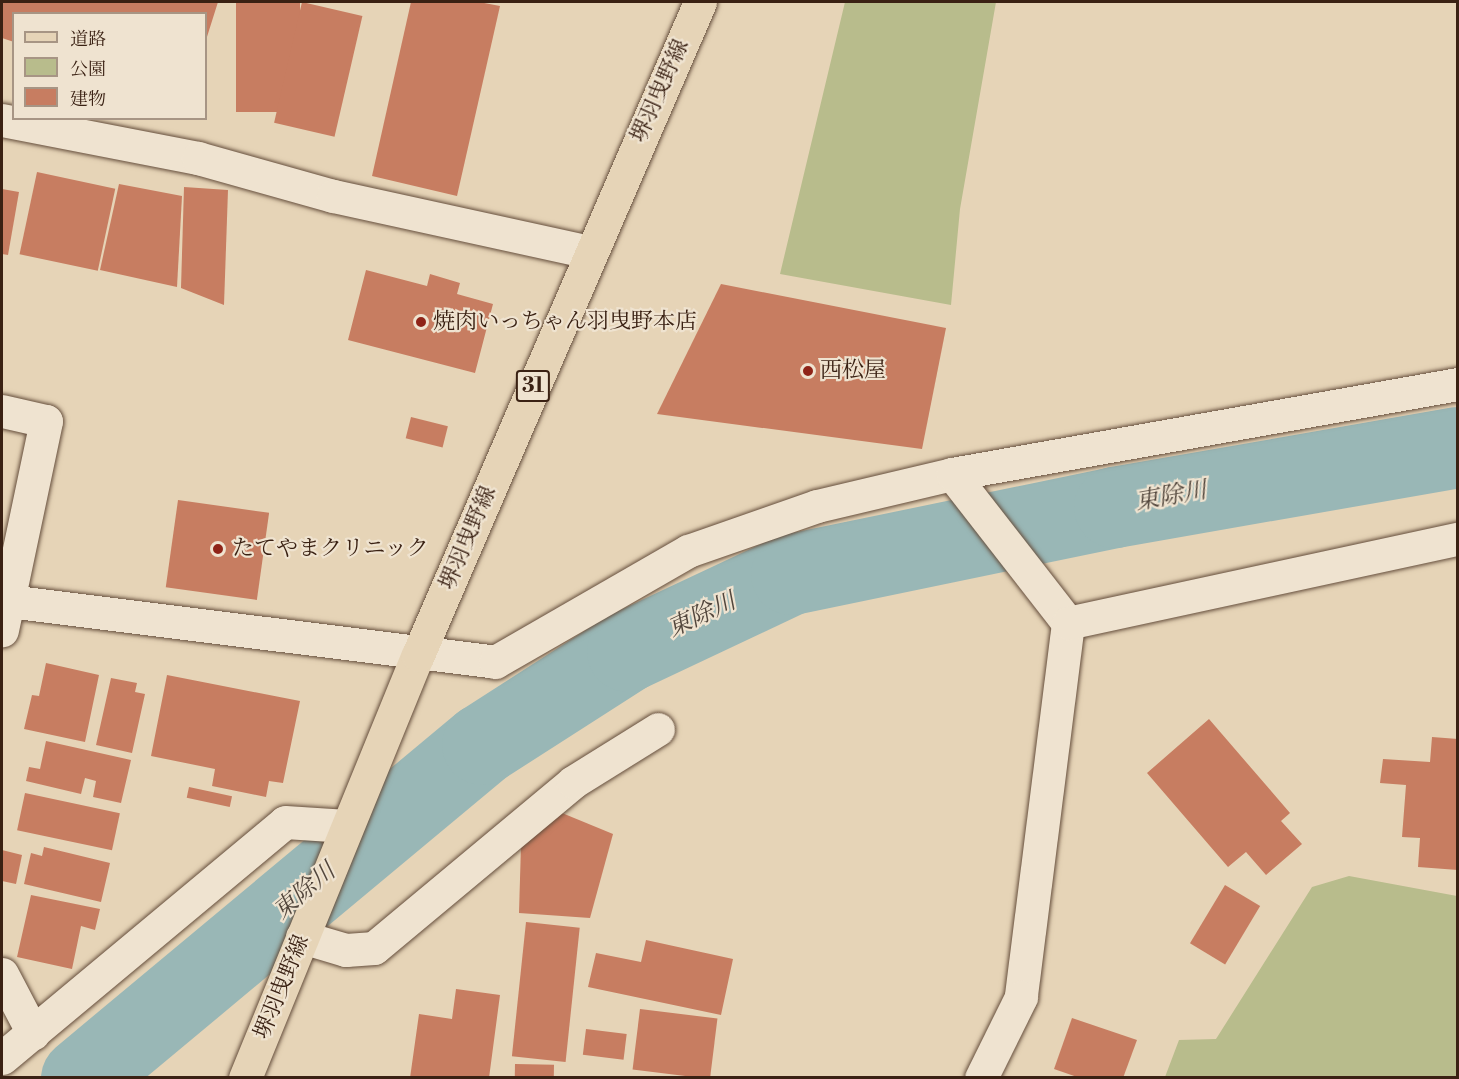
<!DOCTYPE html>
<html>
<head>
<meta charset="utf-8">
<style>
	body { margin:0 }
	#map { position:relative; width:1459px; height:1079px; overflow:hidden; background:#e6d4b7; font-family:"Libre Bodoni","Noto Serif JP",serif }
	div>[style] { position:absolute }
	.green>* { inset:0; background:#b8bc8c }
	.river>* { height:81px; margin:-40.5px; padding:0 40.5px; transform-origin:40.5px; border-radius:40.5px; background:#99b7b6 }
	.building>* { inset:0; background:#c77d61; transform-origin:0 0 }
	.roads { filter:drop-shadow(0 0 2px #654e3c) drop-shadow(0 0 2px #654e3c) }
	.minor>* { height:33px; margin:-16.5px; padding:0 16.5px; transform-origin:16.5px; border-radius:16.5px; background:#efe3d0 }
	.primary>* { height:33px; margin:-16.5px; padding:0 16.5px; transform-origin:16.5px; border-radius:16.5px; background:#e6d4b7 }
	.dots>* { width:16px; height:16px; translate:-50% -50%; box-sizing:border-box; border:3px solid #efe3d0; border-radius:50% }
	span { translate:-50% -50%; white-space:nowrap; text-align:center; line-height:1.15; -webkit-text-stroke:4.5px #efe3d0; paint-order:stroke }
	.shield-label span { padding:2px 4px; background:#efe3d0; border:2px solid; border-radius:4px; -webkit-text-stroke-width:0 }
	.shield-label { font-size:21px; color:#3a2113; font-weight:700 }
	.street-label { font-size:22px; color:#3a2113 }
	.poi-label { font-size:22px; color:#3a2113 }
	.left { translate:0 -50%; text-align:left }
	.water-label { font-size:24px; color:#52463c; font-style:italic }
	.frame { position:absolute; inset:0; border:3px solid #3a2113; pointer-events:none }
	.legend { position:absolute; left:12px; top:12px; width:195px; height:108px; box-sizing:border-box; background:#efe3d0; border:2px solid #a79584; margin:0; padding:8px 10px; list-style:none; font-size:18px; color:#3a2113 }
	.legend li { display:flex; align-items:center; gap:12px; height:30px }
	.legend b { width:30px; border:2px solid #a79584 }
</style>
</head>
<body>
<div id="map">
	<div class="green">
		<i style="clip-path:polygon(845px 2px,996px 2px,960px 209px,951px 305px,780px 274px)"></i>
		<i style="clip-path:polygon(1349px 876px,1457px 896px,1457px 1077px,1165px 1077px,1179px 1040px,1216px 1039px,1312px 887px)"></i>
	</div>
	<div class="river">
		<i style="left:81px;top:1078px;width:522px;rotate:-39.79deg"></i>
		<i style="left:482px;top:744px;width:172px;rotate:-32.7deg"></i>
		<i style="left:627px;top:651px;width:181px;rotate:-25.2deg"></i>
		<i style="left:791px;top:574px;width:330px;rotate:-11.7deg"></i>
		<i style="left:1114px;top:507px;width:349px;rotate:-9.9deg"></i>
	</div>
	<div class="building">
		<i style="clip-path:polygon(2px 2px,218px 2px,206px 40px,206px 14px,14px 14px,14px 42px,2px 38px)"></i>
		<i style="left:236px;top:2px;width:64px;height:110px"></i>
		<i style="left:302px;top:2px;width:62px;height:124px;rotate:13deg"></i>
		<i style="clip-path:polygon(411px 2px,479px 2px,500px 6px,457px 196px,372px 176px)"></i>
		<i style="left:37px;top:172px;width:80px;height:84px;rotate:12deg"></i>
		<i style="clip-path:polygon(119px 184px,182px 196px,177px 287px,100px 270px)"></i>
		<i style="clip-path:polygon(184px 187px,228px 190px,224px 305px,181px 288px)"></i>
		<i style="clip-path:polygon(2px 189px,19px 192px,8px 255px,2px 254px)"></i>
		<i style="clip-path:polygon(366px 270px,427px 286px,430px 274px,460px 283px,457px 294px,493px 304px,475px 373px,348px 340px)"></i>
		<i style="clip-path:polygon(721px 284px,946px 328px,922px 449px,657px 414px)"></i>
		<i style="left:411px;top:417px;width:38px;height:22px;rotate:14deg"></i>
		<i style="left:178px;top:500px;width:92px;height:88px;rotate:8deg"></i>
		<i style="clip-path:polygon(46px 663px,99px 675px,85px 742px,24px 729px,32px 695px,39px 696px)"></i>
		<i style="clip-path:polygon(167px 675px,300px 701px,283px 783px,269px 781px,266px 797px,212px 786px,215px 769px,151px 756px)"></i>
		<i style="clip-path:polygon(111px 678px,137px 683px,135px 692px,145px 694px,132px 753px,96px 745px)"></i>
		<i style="clip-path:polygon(1209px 719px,1290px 813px,1281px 821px,1302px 844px,1266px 875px,1246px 852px,1228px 867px,1147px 773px)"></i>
		<i style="clip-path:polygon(1432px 737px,1458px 739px,1458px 870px,1418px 867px,1420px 838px,1402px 837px,1406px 785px,1380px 783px,1383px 759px,1430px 762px)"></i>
		<i style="clip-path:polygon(46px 741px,131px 760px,121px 803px,93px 797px,96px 781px,85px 778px,81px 794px,26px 781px,29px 767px,40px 769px)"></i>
		<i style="left:189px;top:787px;width:44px;height:11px;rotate:12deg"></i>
		<i style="left:25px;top:793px;width:97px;height:38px;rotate:12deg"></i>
		<i style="clip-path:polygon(562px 813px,613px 834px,590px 918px,519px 913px,521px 845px)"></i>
		<i style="clip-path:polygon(44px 847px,110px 863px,101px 902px,24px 884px,31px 853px,42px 856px)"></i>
		<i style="clip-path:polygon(2px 850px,22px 855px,16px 884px,2px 881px)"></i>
		<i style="left:1225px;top:885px;width:41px;height:68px;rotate:31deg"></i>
		<i style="clip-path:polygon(31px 895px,100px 909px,95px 930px,81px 926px,72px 969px,17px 957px)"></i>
		<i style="left:526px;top:922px;width:54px;height:135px;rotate:6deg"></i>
		<i style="clip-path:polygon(646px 940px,733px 959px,721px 1015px,588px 987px,596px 953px,641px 962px)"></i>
		<i style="clip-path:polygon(456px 989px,500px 995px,489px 1078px,410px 1078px,419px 1014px,452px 1019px)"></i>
		<i style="left:640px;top:1009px;width:78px;height:61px;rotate:7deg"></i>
		<i style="clip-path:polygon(1072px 1018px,1137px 1040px,1123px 1078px,1080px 1078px,1054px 1069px)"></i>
		<i style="left:586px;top:1029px;width:41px;height:26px;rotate:7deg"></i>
		<i style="left:515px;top:1064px;width:39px;height:14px;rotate:1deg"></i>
	</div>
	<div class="roads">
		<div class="minor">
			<i style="left:2px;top:120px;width:200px;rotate:11deg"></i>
			<i style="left:198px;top:158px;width:140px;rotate:15.7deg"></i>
			<i style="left:333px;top:196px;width:263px;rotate:12.3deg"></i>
			<i style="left:2px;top:411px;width:45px;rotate:12.8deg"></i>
			<i style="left:46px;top:421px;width:214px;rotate:101.9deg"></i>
			<i style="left:952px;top:474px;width:189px;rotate:52.1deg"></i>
			<i style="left:1068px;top:623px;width:377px;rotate:97.2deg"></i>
			<i style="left:1021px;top:997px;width:90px;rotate:116.3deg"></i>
			<i style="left:8px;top:601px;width:491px;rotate:7.1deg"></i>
			<i style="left:495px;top:662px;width:223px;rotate:-29.9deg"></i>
			<i style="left:688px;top:551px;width:137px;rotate:-19.2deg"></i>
			<i style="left:817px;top:506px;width:139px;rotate:-13.3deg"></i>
			<i style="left:952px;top:474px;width:514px;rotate:-10.09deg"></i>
			<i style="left:1068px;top:623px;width:399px;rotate:-12.2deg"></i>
			<i style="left:302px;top:937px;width:46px;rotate:16.5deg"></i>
			<i style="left:346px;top:950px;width:28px;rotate:-4deg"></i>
			<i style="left:374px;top:948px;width:259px;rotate:-39.8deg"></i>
			<i style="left:573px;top:782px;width:100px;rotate:-31.9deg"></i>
			<i style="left:2px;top:974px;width:67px;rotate:62.3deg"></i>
			<i style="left:2px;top:1058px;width:368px;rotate:-39.8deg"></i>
			<i style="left:285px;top:822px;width:62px;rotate:3.7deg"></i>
		</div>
		<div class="primary">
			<i style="left:245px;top:1078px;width:457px;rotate:-67.8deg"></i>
			<i style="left:418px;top:655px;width:711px;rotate:-66.64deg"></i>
		</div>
	</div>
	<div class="dots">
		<i style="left:421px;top:322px;background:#8f2418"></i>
		<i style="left:808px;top:371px;background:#8f2418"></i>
		<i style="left:218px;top:549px;background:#8f2418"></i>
	</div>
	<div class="shield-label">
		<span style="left:533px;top:386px">31</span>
	</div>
	<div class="street-label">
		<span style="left:660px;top:91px;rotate:-66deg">堺羽曳野線</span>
		<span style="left:468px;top:538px;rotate:-67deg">堺羽曳野線</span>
		<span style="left:282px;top:987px;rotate:-68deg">堺羽曳野線</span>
	</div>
	<div class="poi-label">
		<span class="left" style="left:433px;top:322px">焼肉いっちゃん羽曳野本店</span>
		<span class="left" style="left:820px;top:371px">西松屋</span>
		<span class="left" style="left:232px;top:549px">たてやまクリニック</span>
	</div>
	<div class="water-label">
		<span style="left:1171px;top:497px;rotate:-10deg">東除川</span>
		<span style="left:702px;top:616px;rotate:-25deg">東除川</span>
		<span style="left:305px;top:892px;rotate:-40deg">東除川</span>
	</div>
	<div class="frame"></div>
	<ul class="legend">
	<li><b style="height:8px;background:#e6d4b7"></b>道路</li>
	<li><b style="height:16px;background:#b8bc8c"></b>公園</li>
	<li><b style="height:16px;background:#c77d61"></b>建物</li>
	</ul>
</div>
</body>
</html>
